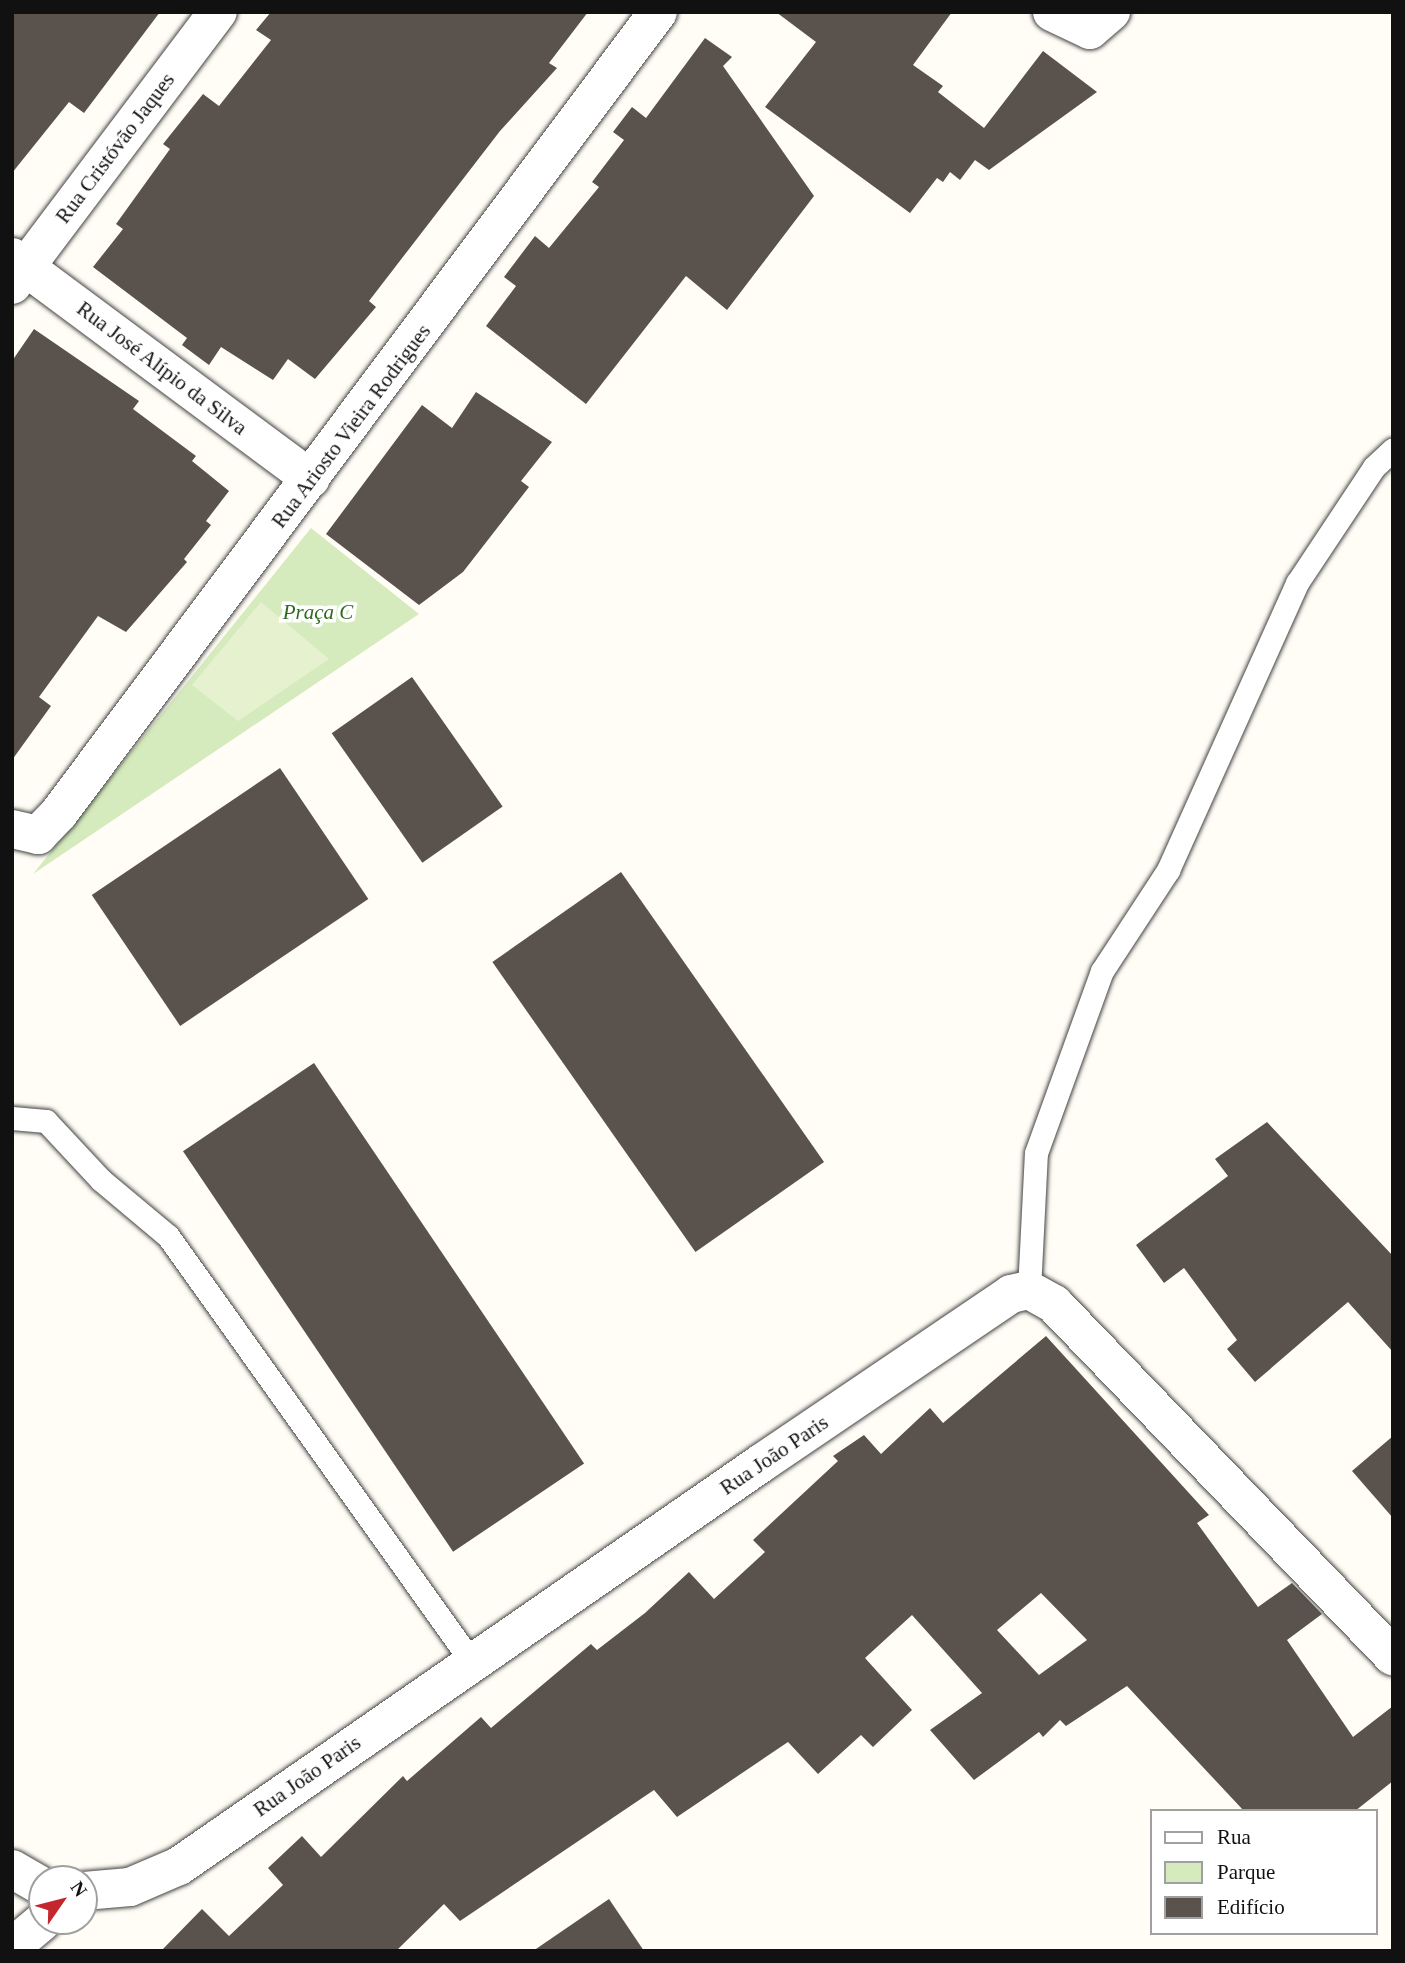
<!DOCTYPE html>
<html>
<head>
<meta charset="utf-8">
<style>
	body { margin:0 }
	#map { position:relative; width:1405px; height:1963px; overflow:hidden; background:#fffdf5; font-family:Georgia,serif }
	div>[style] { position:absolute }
	.green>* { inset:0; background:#d5ebbd }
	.pitch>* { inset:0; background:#e6f2cf }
	.building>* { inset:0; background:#5a524d; transform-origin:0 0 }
	.roads { filter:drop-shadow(0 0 2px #444) drop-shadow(0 0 2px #444) }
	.service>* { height:23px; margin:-11.5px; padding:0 11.5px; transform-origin:11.5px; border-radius:11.5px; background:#fff }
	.minor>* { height:38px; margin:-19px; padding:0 19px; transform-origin:19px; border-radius:19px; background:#fff }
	span { translate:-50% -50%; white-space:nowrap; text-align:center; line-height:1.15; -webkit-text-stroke:7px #fff; paint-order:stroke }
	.street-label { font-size:21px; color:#111 }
	.park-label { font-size:21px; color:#2f6b1f; font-style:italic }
	.frame { position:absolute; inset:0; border:14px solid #111; pointer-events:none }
	.legend { position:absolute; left:1150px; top:1809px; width:228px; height:126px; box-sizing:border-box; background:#fff; border:2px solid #a0a0a0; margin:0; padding:9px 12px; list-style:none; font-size:21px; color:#111 }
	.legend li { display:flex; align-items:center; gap:14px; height:35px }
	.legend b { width:35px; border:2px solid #a0a0a0 }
	.north { position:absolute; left:28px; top:1865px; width:70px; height:70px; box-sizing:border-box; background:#fff; border:2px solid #a0a0a0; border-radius:50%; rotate:55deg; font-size:19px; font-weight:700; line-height:28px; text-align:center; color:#111 }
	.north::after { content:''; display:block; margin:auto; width:24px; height:32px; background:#c4262e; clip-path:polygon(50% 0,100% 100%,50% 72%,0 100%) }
</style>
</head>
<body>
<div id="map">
	<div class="green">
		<i style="clip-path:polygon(311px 528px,419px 614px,33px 874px)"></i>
	</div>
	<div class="pitch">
		<i style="clip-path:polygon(261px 602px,329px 659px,238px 721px,192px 685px)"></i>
	</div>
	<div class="building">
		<i style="clip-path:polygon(12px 12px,160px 12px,84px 113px,69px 102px,12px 173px)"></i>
		<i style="clip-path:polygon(271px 12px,588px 12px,549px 63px,557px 68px,500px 131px,369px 301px,376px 307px,315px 379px,288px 359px,273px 380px,221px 347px,209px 365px,182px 345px,187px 338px,93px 267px,123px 229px,116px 224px,170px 149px,163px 144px,203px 94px,219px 106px,271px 40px,256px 30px)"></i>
		<i style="clip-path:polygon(776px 12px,952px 12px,913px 65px,943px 86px,938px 92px,984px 128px,1043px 51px,1097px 92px,989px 170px,975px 160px,960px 180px,950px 172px,943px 182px,937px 178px,910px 213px,765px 107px,816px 42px)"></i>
		<i style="clip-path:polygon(705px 38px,732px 57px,723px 66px,814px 196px,727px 310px,686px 276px,586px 404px,486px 326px,516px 286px,504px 277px,535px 236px,549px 248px,599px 187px,592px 182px,624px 140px,613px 132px,632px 107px,646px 118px)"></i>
		<i style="clip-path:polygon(34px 329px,139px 401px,133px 409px,196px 456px,192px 461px,229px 491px,206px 521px,211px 525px,184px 559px,187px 562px,126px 632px,98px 616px,39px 697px,51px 706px,12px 760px,12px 361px)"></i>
		<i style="clip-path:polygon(476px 392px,552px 442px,521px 481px,529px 487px,463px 572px,419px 605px,326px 534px,422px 405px,452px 428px)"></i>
		<i style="left:412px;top:677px;width:158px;height:98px;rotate:55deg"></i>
		<i style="left:280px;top:768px;width:158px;height:227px;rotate:56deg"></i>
		<i style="left:621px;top:872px;width:354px;height:157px;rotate:55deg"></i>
		<i style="left:314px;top:1063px;width:483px;height:158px;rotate:56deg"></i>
		<i style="clip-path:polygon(1267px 1122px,1393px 1256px,1393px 1352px,1348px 1302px,1255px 1382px,1227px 1349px,1237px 1340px,1184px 1268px,1164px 1283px,1136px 1245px,1228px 1176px,1215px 1159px)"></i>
		<i style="clip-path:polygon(evenodd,1046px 1336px,1209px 1515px,1197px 1523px,1258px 1607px,1292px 1583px,1322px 1614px,1287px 1640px,1353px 1737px,1393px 1706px,1393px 1781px,1355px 1811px,1244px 1811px,1127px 1686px,1066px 1726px,1060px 1720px,1043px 1737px,1039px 1732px,974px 1780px,930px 1730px,982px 1693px,912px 1615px,865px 1658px,912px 1710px,873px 1747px,861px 1735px,818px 1774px,788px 1742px,677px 1817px,654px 1790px,460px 1921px,444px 1904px,396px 1951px,161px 1951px,202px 1909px,229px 1936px,283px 1885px,268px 1868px,302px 1836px,321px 1857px,403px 1776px,407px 1781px,481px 1717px,491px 1728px,591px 1644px,597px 1650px,645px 1613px,689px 1572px,714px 1599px,765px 1552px,753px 1540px,838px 1461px,833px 1456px,864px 1435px,881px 1454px,930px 1408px,943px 1423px,1046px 1336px,1041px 1593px,1087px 1640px,1039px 1675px,997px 1630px,1041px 1593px)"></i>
		<i style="clip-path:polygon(1393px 1436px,1393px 1518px,1352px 1471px)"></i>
		<i style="clip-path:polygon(609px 1899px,644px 1951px,533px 1951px)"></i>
	</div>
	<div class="roads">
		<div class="service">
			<i style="left:12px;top:1118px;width:34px;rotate:5deg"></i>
			<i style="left:46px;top:1121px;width:81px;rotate:47deg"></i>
			<i style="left:101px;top:1180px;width:87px;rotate:39.9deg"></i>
			<i style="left:168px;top:1236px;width:522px;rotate:54.51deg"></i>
			<i style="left:1029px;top:1290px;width:137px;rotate:-87.1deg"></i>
			<i style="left:1036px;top:1153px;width:194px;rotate:-70.1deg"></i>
			<i style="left:1102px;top:971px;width:121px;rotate:-56.8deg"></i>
			<i style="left:1168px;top:870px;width:315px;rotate:-65.8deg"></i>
			<i style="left:1297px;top:583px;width:139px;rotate:-56.4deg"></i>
			<i style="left:1374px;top:467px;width:26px;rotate:-43deg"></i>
		</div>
		<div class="minor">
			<i style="left:1052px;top:12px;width:42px;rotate:25.3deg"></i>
			<i style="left:1090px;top:30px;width:28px;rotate:-41deg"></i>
			<i style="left:12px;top:257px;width:372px;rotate:36.6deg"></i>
			<i style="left:12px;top:285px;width:342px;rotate:-53deg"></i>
			<i style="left:12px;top:829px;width:27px;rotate:13deg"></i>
			<i style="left:38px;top:835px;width:30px;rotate:-46deg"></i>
			<i style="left:59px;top:813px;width:1000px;rotate:-53.21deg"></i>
			<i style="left:12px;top:1869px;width:34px;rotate:30deg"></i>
			<i style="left:84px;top:1891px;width:46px;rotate:-5deg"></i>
			<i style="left:130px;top:1887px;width:53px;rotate:-23.2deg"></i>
			<i style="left:179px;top:1866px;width:707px;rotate:-34.68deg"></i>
			<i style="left:760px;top:1464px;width:303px;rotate:-34.1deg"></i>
			<i style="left:1011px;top:1294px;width:18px;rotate:-13deg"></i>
			<i style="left:1029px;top:1290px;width:29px;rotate:29deg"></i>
			<i style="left:1054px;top:1304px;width:489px;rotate:46.1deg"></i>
			<i style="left:12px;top:1947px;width:40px;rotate:-40deg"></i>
		</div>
	</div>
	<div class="street-label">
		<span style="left:115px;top:148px;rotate:-53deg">Rua Cristóvão Jaques</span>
		<span style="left:162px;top:368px;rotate:37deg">Rua José Alípio da Silva</span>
		<span style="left:351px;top:426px;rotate:-53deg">Rua Ariosto Vieira Rodrigues</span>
		<span style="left:774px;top:1455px;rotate:-34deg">Rua João Paris</span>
		<span style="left:307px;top:1776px;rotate:-35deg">Rua João Paris</span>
	</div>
	<div class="park-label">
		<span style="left:318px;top:612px">Praça C</span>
	</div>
	<div class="frame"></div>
	<ul class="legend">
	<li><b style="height:9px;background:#fff"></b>Rua</li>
	<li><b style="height:19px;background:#d5ebbd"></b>Parque</li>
	<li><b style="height:19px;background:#5a524d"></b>Edifício</li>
	</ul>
	<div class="north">N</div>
</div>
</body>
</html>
